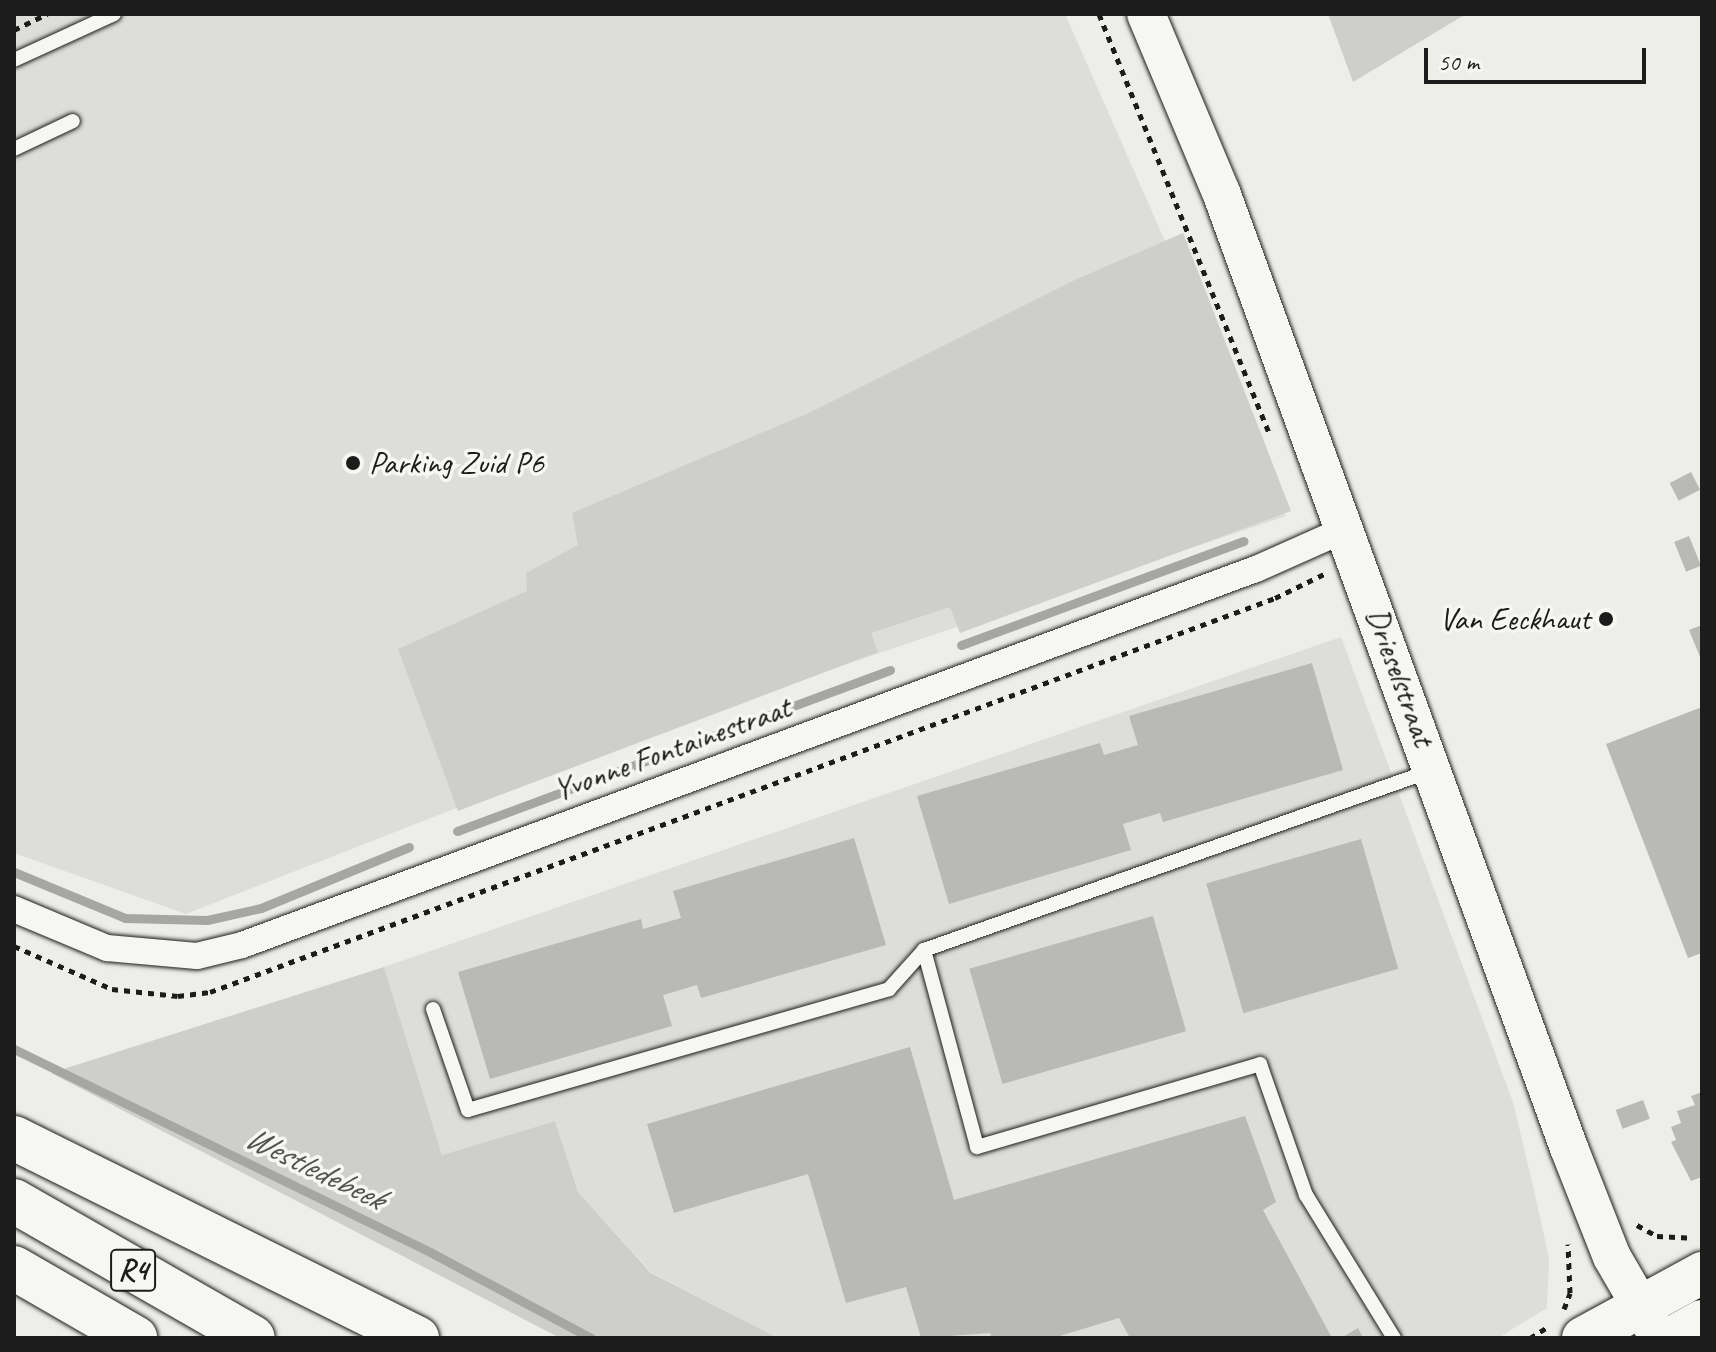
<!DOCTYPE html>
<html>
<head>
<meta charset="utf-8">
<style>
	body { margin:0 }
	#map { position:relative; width:1716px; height:1352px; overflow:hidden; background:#edede9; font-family:Caveat,sans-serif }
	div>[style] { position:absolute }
	.built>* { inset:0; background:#ddddda }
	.green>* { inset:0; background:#cececb }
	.stream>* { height:9px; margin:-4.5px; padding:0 4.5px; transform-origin:4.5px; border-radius:4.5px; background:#a6a6a3 }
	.building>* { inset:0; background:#b9b9b6; transform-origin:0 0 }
	.path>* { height:5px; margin-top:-2.5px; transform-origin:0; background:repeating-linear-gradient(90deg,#1c1c1c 0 6px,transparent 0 12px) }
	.roads { filter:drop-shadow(0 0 2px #1c1c1c) drop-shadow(0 0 2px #1c1c1c) }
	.lane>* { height:14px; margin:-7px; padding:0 7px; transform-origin:7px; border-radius:7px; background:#f6f6f2 }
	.street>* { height:26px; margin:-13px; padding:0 13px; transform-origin:13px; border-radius:13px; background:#f6f6f2 }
	.secondary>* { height:38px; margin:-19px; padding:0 19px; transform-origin:19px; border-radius:19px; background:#f6f6f2 }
	.primary>* { height:42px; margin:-21px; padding:0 21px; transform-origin:21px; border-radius:21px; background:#f6f6f2 }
	.highway>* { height:44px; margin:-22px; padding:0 22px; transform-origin:22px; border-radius:22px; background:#f6f6f2 }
	.dots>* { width:22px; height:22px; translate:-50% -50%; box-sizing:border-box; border:4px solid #f6f6f2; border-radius:50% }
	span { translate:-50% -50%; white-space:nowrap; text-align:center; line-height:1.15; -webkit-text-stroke:7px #f6f6f2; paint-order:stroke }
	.shield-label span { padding:2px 6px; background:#f6f6f2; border:2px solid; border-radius:6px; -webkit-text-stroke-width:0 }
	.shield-label { font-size:30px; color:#1c1c1c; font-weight:700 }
	.poi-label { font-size:32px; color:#1c1c1c }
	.left { translate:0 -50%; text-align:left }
	.right { translate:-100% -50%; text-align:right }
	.street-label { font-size:32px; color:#1c1c1c }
	.water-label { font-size:34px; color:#535352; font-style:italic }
	.frame { position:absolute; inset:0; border:16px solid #1c1c1c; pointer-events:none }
	.scale { position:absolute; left:1424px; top:48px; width:222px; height:36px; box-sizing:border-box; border:4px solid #1c1c1c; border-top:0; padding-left:10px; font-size:24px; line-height:28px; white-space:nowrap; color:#1c1c1c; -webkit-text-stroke:6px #f6f6f2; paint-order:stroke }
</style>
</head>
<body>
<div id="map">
	<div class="built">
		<i style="clip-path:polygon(14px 14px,1065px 14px,1286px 516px,681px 720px,186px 914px,14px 853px)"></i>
		<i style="clip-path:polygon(1341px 637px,1513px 1102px,1534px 1190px,1549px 1258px,1547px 1308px,1498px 1338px,778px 1338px,652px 1273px,578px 1192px,555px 1121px,442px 1155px,384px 967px)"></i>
	</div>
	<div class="green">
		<i style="clip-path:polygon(1328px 14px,1466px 14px,1353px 82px)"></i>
		<i style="clip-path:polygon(1183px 233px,1291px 511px,960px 633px,950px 607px,871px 633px,878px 652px,458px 811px,398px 649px,527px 591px,526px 573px,578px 545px,572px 513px,811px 412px,1077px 279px)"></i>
		<i style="clip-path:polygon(384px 967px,442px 1155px,555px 1121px,578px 1192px,651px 1273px,778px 1338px,560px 1338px,51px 1073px)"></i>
	</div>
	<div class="stream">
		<i style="left:961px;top:645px;width:301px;rotate:-20.2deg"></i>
		<i style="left:457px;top:831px;width:462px;rotate:-20.4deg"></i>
		<i style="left:14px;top:872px;width:120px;rotate:22.5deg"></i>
		<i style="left:125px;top:918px;width:82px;rotate:1.4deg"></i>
		<i style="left:207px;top:920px;width:55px;rotate:-12.5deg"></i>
		<i style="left:261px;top:908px;width:160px;rotate:-22.4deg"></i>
		<i style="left:14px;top:1049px;width:463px;rotate:26deg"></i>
		<i style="left:430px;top:1252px;width:183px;rotate:28.1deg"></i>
	</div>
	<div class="building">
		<i style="left:1691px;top:472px;width:20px;height:24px;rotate:63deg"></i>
		<i style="left:1689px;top:536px;width:32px;height:16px;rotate:68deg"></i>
		<i style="clip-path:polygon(1702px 625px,1702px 662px,1689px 630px)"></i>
		<i style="clip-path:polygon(1312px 663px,1343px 770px,1163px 822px,1160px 813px,1123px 824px,1131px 850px,949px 904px,917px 796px,1100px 743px,1104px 755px,1138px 745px,1129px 716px)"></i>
		<i style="clip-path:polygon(1702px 707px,1702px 953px,1688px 958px,1606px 744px)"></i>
		<i style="clip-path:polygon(854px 838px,886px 945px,701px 998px,697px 985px,663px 995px,672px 1026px,490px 1079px,458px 972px,641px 919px,643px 929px,681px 918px,673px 891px)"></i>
		<i style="left:1361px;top:839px;width:135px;height:161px;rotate:74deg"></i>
		<i style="left:1153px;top:916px;width:120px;height:191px;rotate:74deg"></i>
		<i style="clip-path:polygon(910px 1047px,954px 1200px,1245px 1116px,1276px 1202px,1263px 1210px,1332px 1338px,1130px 1338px,1119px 1318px,1053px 1338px,992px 1338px,990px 1333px,921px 1338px,906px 1287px,846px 1303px,808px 1174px,674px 1213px,647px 1124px)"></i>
		<i style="clip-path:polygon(1702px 1092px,1702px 1177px,1691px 1181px,1671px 1142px,1676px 1140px,1671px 1127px,1681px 1123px,1677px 1111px,1695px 1105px,1691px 1096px)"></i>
		<i style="left:1643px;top:1100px;width:20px;height:29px;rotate:70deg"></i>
		<i style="clip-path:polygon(1358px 1328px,1363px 1338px,1341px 1338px)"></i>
	</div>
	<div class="path">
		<i style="left:1099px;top:14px;width:451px;rotate:67.9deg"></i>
		<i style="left:14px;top:30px;width:37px;rotate:-26deg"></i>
		<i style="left:14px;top:946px;width:107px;rotate:23.7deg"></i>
		<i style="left:112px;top:989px;width:66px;rotate:6.1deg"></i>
		<i style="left:178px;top:996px;width:32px;rotate:-7deg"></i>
		<i style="left:210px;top:992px;width:1136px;rotate:-20.3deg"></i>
		<i style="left:1275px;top:598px;width:57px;rotate:-26.1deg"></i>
		<i style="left:1637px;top:1225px;width:23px;rotate:29deg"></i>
		<i style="left:1657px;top:1236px;width:35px;rotate:3deg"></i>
		<i style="left:1564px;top:1309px;width:17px;rotate:-69deg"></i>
		<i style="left:1570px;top:1293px;width:49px;rotate:-92.3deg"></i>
		<i style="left:1530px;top:1338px;width:22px;rotate:-32deg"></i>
	</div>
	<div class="roads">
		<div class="lane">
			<i style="left:14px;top:60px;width:110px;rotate:-24.7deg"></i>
			<i style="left:14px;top:149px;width:65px;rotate:-25.4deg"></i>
			<i style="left:924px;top:950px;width:204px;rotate:74.9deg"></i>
			<i style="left:977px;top:1147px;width:295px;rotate:-16.3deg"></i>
			<i style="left:1260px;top:1064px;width:139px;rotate:70.7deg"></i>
			<i style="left:1306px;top:1195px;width:168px;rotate:58.4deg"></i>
			<i style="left:433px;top:1009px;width:107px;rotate:70.9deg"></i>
			<i style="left:468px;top:1110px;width:438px;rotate:-16deg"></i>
			<i style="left:889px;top:989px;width:52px;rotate:-48.1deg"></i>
			<i style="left:924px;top:950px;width:537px;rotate:-19.48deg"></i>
		</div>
		<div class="street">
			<i style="left:14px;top:909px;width:101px;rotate:22.8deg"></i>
			<i style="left:107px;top:948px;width:90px;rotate:5.1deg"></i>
			<i style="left:197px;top:956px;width:46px;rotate:-13.7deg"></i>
			<i style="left:242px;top:945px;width:1081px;rotate:-20.35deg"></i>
			<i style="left:1256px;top:569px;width:98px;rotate:-24deg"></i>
		</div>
		<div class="secondary">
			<i style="left:1146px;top:14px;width:193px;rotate:67.2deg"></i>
			<i style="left:1221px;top:192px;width:1017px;rotate:70deg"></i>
			<i style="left:1569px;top:1148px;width:117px;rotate:68.5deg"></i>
			<i style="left:1612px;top:1257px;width:94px;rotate:59.9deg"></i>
		</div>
		<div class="primary">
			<i style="left:1583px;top:1338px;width:136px;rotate:-28.6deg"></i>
			<i style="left:1671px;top:1338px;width:35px;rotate:-29deg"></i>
		</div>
		<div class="highway">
			<i style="left:14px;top:1138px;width:450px;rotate:26.4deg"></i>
			<i style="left:14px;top:1201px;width:275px;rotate:29.8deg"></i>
			<i style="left:14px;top:1268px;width:140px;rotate:30deg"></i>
		</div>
	</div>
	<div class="dots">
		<i style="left:353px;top:463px;background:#1c1c1c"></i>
		<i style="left:1606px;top:619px;background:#1c1c1c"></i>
	</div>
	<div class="shield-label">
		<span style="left:133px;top:1270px">R4</span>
	</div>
	<div class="poi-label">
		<span class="left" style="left:369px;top:463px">Parking Zuid P6</span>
		<span class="right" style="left:1590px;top:619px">Van Eeckhaut</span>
	</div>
	<div class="street-label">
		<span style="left:1400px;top:677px;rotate:70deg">Drieselstraat</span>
		<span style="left:672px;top:749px;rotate:-20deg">Yvonne Fontainestraat</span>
	</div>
	<div class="water-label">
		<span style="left:315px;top:1167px;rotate:26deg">Westledebeek</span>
	</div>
	<div class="frame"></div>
	<div class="scale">50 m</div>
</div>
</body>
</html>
